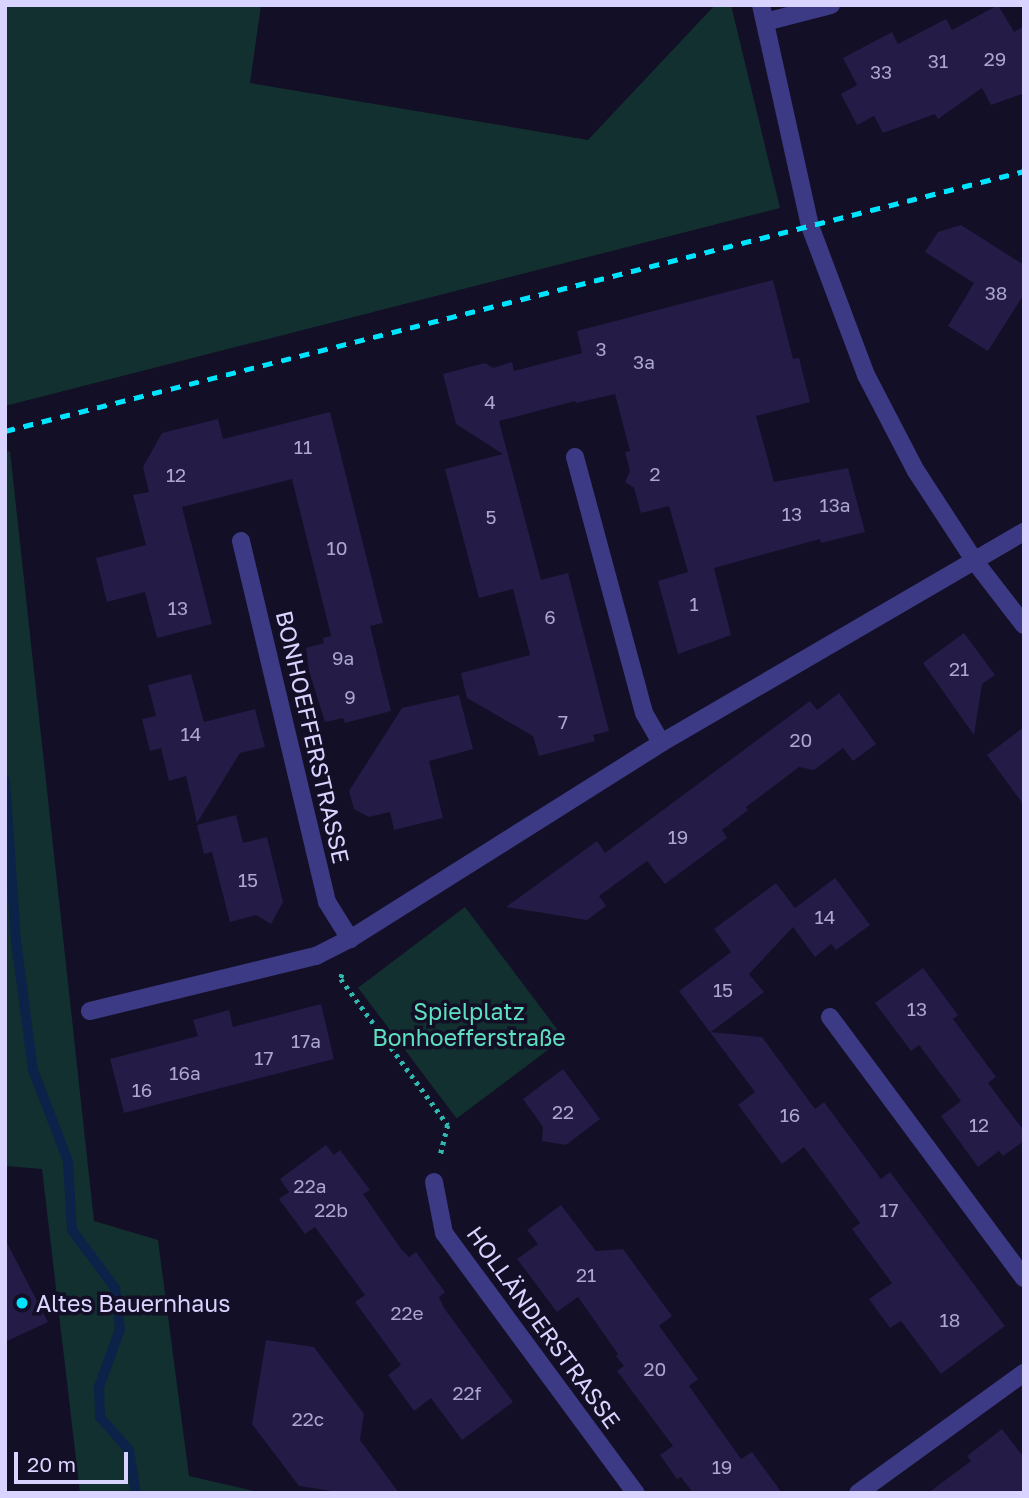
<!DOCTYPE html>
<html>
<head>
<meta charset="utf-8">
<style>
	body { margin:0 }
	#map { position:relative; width:1029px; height:1498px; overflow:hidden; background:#130f26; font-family:"Golos Text",sans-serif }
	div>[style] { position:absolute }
	.green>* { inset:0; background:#12302f; transform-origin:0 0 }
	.stream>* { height:10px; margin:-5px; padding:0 5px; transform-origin:5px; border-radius:5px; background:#0c2248 }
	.building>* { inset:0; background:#241b47 }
	.path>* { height:4.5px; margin-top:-2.25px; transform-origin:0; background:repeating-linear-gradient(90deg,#2fb8b0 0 3.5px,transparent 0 8.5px) }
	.street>* { height:18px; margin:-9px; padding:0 9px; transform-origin:9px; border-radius:9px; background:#3d3a85 }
	.rail>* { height:5px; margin-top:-2.5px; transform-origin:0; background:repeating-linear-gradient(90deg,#00e5ff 0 10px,transparent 0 19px) }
	.dots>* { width:19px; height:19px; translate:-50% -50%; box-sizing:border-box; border:4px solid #130f26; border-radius:50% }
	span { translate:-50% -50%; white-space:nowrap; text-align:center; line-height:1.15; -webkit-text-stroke:7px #130f26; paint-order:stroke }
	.number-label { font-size:19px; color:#aca6d1 }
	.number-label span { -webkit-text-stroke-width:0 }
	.street-label { font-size:23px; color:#d9d4ff }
	.park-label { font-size:23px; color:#5fe0c0 }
	.poi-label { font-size:23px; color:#d9d4ff }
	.left { translate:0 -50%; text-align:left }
	.frame { position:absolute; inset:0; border:7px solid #d9d4ff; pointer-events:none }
	.scale { position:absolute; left:14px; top:1452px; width:114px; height:32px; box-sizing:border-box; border:4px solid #d9d4ff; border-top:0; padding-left:9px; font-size:21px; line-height:24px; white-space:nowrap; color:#d9d4ff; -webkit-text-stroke:5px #130f26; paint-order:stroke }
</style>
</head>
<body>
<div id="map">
	<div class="green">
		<i style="clip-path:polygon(5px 5px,261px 5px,250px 83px,588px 140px,715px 5px,731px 5px,780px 208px,5px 406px)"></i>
		<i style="clip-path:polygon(10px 451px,94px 1221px,158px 1240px,189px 1476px,262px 1493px,80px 1493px,42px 1169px,5px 1166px,5px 452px)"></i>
		<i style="left:465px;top:907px;width:164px;height:134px;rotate:53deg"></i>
	</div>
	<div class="stream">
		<i style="left:5px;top:780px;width:161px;rotate:86.1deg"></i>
		<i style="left:16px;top:941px;width:130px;rotate:82.5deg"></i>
		<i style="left:33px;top:1070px;width:97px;rotate:69deg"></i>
		<i style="left:68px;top:1161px;width:69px;rotate:86.7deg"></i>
		<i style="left:72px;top:1230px;width:72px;rotate:53.4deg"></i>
		<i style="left:115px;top:1288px;width:41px;rotate:83deg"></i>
		<i style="left:120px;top:1329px;width:62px;rotate:109.9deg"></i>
		<i style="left:99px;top:1387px;width:30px;rotate:88deg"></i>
		<i style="left:100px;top:1417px;width:44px;rotate:48.7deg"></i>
		<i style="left:129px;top:1450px;width:44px;rotate:80.8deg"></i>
	</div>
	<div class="building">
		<i style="clip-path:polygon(998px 5px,1014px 32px,1024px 26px,1024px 93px,991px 105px,982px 88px,938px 119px,935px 114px,883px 133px,874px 116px,857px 125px,841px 94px,857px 85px,843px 58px,892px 32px,898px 44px,946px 19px,952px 30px)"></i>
		<i style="clip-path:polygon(961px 225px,1024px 265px,1024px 294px,988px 351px,948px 326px,974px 283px,925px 252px,938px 232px)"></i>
		<i style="clip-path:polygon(773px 280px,793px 359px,799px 358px,810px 402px,756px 416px,774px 482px,848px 468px,865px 532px,821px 543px,820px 539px,714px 568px,731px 635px,678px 654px,658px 581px,688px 572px,669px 506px,641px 513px,634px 488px,625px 482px,630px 471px,625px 452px,630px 451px,615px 394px,576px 403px,575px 401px,499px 421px,541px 580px,568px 573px,609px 731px,593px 735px,595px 741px,539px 756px,533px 736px,467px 698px,461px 673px,530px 655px,513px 589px,479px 598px,445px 469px,503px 454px,456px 424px,443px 374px,485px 363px,493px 368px,512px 362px,514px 371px,582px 353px,577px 331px)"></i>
		<i style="clip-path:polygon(330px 412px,383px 623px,370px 626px,391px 711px,345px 723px,343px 718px,325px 722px,309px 671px,306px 648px,324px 643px,323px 638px,331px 636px,292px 479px,182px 507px,212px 624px,157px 638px,145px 592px,107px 602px,96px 558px,146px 545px,133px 495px,149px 492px,143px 467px,162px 433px,218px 419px,223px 439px)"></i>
		<i style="clip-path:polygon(964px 633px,995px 675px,982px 684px,974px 735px,923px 663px)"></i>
		<i style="clip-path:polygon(191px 674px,204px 722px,255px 709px,265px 747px,240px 753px,197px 823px,186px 776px,169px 781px,161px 748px,150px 751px,142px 719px,156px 716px,148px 685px)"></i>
		<i style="clip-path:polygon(839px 693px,876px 744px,853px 761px,843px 748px,814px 770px,799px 767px,746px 807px,748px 810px,722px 830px,727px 838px,665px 884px,647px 861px,599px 896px,606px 906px,587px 920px,506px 907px,597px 841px,605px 853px,810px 701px,817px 710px)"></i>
		<i style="clip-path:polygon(459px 695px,473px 749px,429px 761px,443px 818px,394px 830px,390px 812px,369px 817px,354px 809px,349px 791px,402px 708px)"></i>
		<i style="clip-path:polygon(1024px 727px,1024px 805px,987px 755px)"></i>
		<i style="clip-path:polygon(236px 815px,243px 843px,267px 837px,283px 902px,271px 924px,256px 915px,230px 922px,212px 852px,204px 854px,197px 825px)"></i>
		<i style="clip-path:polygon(835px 878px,870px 925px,836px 950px,831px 944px,815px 957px,793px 927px,749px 974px,764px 992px,711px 1032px,762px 1037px,815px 1109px,824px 1102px,881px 1179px,890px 1172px,1005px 1326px,941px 1374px,901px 1321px,890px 1328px,869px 1299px,892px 1283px,852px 1229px,860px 1223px,804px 1147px,782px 1164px,738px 1105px,755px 1092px,679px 991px,731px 952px,714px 929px,776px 883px,795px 908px)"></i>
		<i style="clip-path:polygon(923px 968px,958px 1015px,953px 1019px,996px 1077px,988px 1083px,1024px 1131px,1024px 1141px,1003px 1156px,999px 1151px,978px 1167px,941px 1116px,961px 1101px,919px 1045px,911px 1051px,875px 1003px)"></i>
		<i style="clip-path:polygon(321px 1004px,334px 1059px,124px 1113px,110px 1059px,198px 1036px,193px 1020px,229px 1010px,233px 1027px)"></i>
		<i style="clip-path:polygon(563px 1069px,600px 1119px,566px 1145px,542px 1141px,543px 1127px,523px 1099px)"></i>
		<i style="clip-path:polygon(326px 1145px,334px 1155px,340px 1150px,370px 1190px,363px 1194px,401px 1249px,409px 1257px,416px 1252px,445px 1292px,439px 1297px,444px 1308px,513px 1402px,462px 1440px,431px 1398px,414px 1411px,388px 1375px,401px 1365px,355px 1302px,365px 1295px,315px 1227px,305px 1234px,279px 1199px,289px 1192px,280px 1179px)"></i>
		<i style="clip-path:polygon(561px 1205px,596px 1251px,623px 1249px,672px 1316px,659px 1326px,698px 1379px,689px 1386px,741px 1459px,752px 1452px,782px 1493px,693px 1493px,681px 1477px,677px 1479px,660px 1455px,673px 1446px,617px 1371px,624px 1366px,616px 1356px,618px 1354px,578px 1297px,557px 1312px,517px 1259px,538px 1244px,527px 1230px)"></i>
		<i style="clip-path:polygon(5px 1239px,48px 1322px,5px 1342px)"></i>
		<i style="clip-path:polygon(266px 1340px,314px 1347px,364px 1414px,360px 1440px,399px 1493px,345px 1493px,299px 1486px,252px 1424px)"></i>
		<i style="clip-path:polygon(1002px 1429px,1024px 1458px,1024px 1493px,928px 1493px,971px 1461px,967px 1456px)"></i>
	</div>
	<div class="path">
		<i style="left:342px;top:974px;width:5px;rotate:101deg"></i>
		<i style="left:341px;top:979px;width:181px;rotate:53.8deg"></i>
		<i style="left:448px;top:1125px;width:33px;rotate:104deg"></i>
	</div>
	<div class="street">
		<i style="left:761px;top:5px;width:226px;rotate:77.5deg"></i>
		<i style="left:810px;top:226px;width:159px;rotate:69.4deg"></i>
		<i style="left:866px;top:375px;width:108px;rotate:62.5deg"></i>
		<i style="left:916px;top:471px;width:110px;rotate:56.9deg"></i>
		<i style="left:976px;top:563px;width:78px;rotate:52.3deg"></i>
		<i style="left:765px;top:22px;width:68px;rotate:-14.4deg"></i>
		<i style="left:575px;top:457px;width:265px;rotate:74.9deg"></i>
		<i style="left:644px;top:713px;width:34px;rotate:60deg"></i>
		<i style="left:241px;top:541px;width:371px;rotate:76.6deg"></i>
		<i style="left:327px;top:902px;width:44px;rotate:58.1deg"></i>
		<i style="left:350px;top:939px;width:368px;rotate:-32.2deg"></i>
		<i style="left:661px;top:743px;width:420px;rotate:-30.2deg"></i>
		<i style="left:90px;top:1011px;width:233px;rotate:-13.7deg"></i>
		<i style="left:316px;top:956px;width:38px;rotate:-27deg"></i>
		<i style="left:830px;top:1017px;width:325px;rotate:53.4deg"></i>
		<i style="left:434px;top:1182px;width:52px;rotate:78.9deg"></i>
		<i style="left:444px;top:1233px;width:323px;rotate:53.6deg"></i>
		<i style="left:858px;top:1493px;width:205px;rotate:-35.9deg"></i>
	</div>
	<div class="rail">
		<i style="left:5px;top:431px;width:1052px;rotate:-14.31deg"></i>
	</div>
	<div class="dots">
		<i style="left:22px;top:1303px;background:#00e5ff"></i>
	</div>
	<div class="number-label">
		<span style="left:995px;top:59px">29</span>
		<span style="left:938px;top:61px">31</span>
		<span style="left:881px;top:72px">33</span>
		<span style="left:996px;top:293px">38</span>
		<span style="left:601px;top:349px">3</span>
		<span style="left:644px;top:362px">3a</span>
		<span style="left:490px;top:402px">4</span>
		<span style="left:303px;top:447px">11</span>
		<span style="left:655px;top:474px">2</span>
		<span style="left:176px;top:475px">12</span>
		<span style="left:835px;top:505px">13a</span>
		<span style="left:792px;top:514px">13</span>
		<span style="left:491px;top:517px">5</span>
		<span style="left:337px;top:548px">10</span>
		<span style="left:694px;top:604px">1</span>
		<span style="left:178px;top:608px">13</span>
		<span style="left:550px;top:617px">6</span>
		<span style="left:343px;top:658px">9a</span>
		<span style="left:959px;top:669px">21</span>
		<span style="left:350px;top:697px">9</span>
		<span style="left:563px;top:722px">7</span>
		<span style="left:191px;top:734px">14</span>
		<span style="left:801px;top:740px">20</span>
		<span style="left:678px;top:837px">19</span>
		<span style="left:248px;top:880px">15</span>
		<span style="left:825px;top:917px">14</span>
		<span style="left:723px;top:990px">15</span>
		<span style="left:917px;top:1009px">13</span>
		<span style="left:306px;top:1041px">17a</span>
		<span style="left:264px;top:1058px">17</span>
		<span style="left:185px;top:1073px">16a</span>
		<span style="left:142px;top:1090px">16</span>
		<span style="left:563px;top:1112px">22</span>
		<span style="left:790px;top:1115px">16</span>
		<span style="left:979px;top:1125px">12</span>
		<span style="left:310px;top:1186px">22a</span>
		<span style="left:331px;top:1210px">22b</span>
		<span style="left:889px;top:1210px">17</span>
		<span style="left:586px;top:1275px">21</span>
		<span style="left:407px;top:1313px">22e</span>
		<span style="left:950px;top:1320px">18</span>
		<span style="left:655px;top:1369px">20</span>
		<span style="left:467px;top:1393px">22f</span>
		<span style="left:308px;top:1419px">22c</span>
		<span style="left:722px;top:1467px">19</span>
	</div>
	<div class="street-label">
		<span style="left:313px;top:737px;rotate:77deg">BONHOEFFERSTRASSE</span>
		<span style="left:544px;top:1327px;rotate:54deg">HOLLÄNDERSTRASSE</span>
	</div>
	<div class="park-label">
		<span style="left:469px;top:1024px">Spielplatz<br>Bonhoefferstraße</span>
	</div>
	<div class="poi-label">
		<span class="left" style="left:36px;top:1303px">Altes Bauernhaus</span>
	</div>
	<div class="frame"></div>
	<div class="scale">20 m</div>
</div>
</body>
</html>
